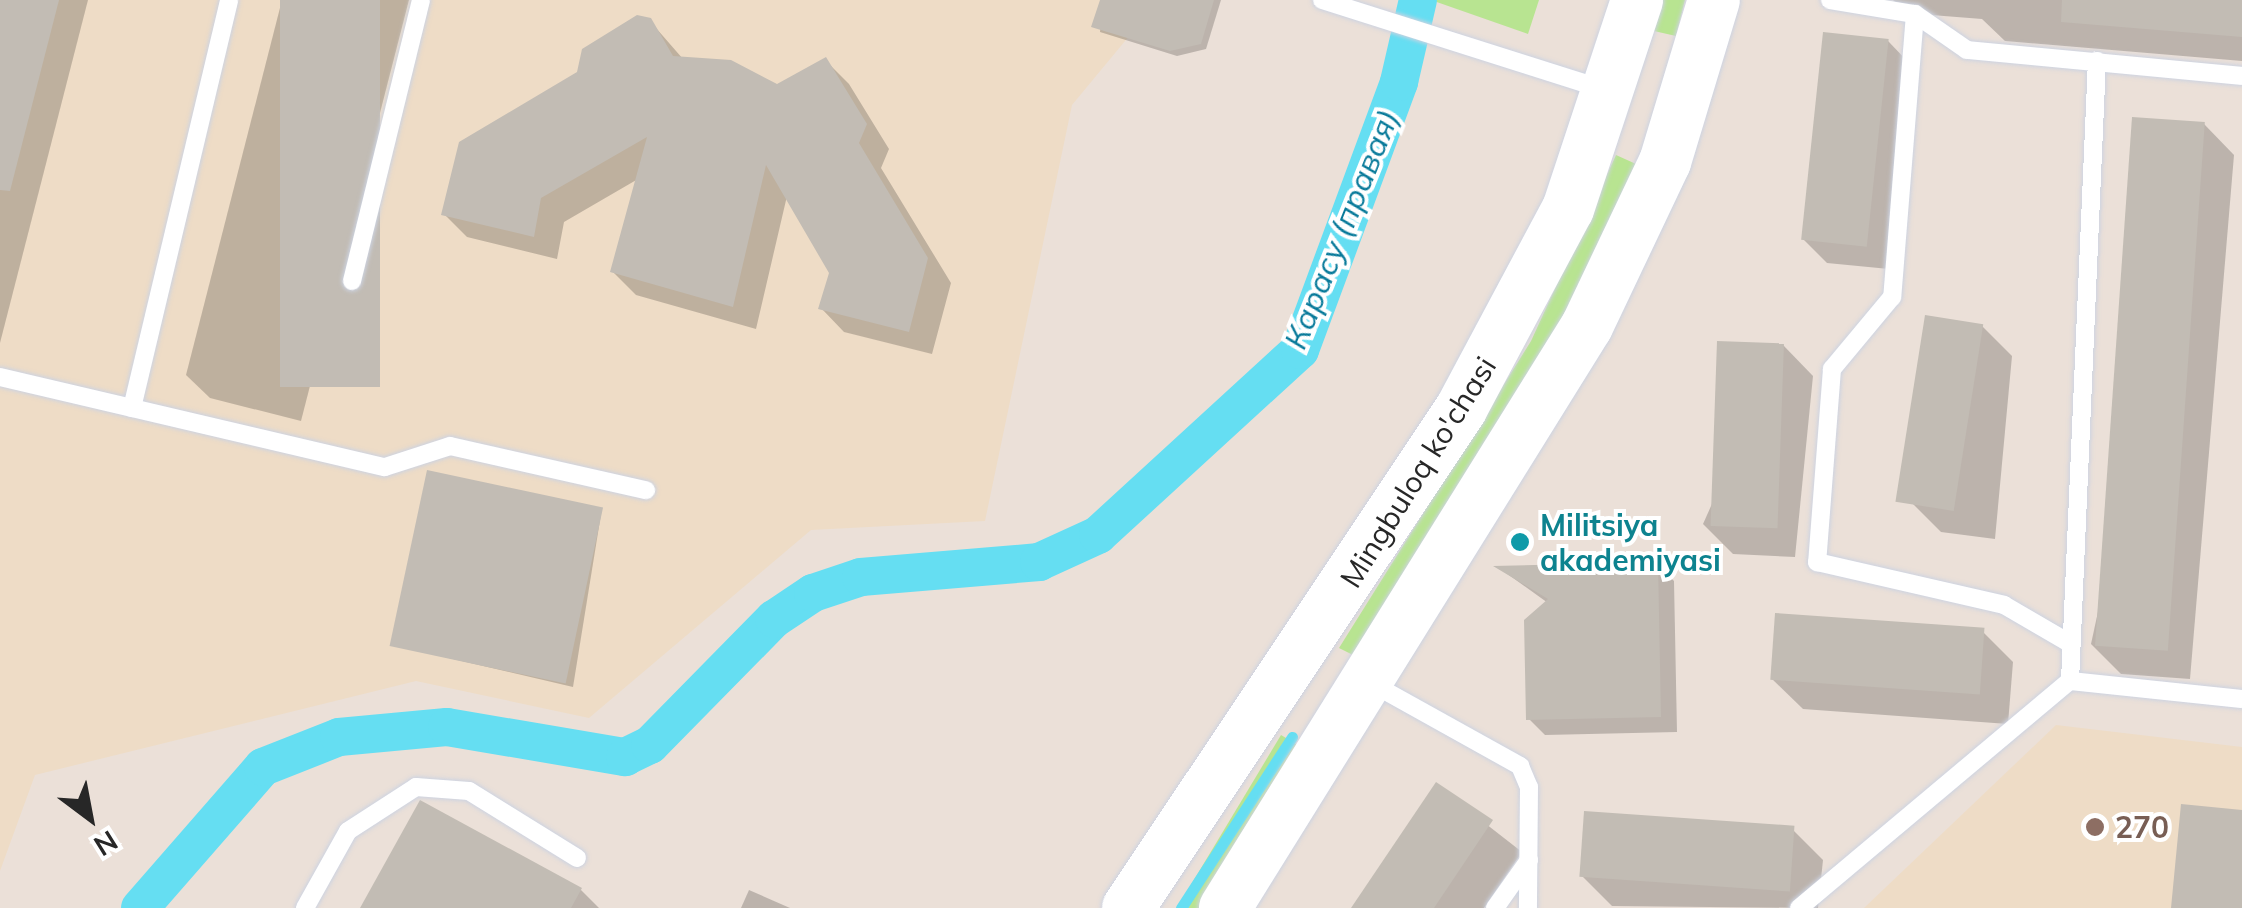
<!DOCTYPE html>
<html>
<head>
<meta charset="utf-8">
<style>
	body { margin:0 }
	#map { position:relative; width:2242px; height:908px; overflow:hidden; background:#ebe0d8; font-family:Mulish,sans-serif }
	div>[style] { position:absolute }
	.education>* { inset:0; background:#eedcc6 }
	.green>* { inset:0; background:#b8e491; transform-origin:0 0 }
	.shadow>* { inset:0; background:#0003 }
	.stream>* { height:11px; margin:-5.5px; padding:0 5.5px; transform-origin:5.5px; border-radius:5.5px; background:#65def2 }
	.canal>* { height:38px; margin:-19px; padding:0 19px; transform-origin:19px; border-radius:19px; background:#65def2 }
	.building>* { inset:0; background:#c2bcb4; transform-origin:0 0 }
	.roads { filter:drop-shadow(0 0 2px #cdd3e1) drop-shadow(0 0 2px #cdd3e1) }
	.service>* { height:18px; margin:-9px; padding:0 9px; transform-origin:9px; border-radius:9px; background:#fff }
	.secondary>* { height:52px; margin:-26px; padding:0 26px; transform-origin:26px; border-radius:26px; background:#fff }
	.dots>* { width:28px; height:28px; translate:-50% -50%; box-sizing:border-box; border:5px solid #fff; border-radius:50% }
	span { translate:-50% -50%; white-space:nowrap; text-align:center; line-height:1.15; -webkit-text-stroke:8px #fff; paint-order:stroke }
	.street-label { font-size:30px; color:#272727 }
	.culture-label { font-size:30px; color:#0d838f; font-weight:700 }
	.left { translate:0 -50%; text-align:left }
	.education-label { font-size:30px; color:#785e54; font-weight:700 }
	.water-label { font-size:32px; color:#087a9a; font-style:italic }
	.north { position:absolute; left:40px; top:768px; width:100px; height:100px; -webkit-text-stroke:8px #fff; paint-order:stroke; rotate:148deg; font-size:28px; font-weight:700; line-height:40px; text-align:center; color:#272727 }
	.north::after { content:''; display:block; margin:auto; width:35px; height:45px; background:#272727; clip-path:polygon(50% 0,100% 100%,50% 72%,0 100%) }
</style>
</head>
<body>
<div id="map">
	<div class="education">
		<i style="clip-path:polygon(0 0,1159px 0,1072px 105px,985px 521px,811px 530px,589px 718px,416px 681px,35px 775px,0 871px)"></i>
		<i style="clip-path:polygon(2056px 725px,2242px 747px,2242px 908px,1864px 908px)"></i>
	</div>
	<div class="green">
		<i style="clip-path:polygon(1431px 0,1539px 0,1528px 34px)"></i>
		<i style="clip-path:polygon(1662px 0,1685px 0,1676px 36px,1654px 31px)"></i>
		<i style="clip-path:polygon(1616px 155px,1636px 164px,1580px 288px,1359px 658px,1339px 648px,1531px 341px)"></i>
		<i style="left:1281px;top:735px;width:21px;height:206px;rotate:31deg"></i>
	</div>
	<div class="shadow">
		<i style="clip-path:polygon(0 0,88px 0,0 343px)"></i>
		<i style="clip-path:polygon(282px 0,409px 0,301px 421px,210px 398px,186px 375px)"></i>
		<i style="clip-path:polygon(1103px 0,1221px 0,1206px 49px,1177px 56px,1100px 32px)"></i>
		<i style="clip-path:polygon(1893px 0,2242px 0,2242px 61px,2005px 41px,1982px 19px,1906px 13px)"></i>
		<i style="clip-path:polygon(649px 20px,683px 59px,777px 87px,825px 60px,849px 84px,889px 149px,881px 168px,951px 283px,932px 354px,844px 332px,821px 308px,831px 273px,787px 196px,756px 329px,636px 295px,613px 272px,638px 179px,564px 222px,557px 259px,467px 237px,444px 214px,579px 73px)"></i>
		<i style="clip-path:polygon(1888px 41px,1911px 65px,1889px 269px,1827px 263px,1803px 239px)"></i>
		<i style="clip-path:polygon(2204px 124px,2234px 155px,2190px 679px,2121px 674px,2091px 644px)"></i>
		<i style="clip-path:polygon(1982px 326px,2012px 356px,1995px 539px,1941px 532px,1911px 502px)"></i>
		<i style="clip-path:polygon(1783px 345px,1813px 376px,1795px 557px,1733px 554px,1703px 524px)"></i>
		<i style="clip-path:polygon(602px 508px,573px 687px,393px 645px)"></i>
		<i style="clip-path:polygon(1657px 565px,1674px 581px,1677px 732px,1545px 735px,1529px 719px,1548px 603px,1499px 568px)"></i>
		<i style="clip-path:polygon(1983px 632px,2013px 662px,2008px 724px,1803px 709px,1772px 679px)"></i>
		<i style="clip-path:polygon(1436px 785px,1522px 852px,1484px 908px,1354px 908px)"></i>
		<i style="clip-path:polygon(1792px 829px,1823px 860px,1818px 908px,1612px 906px,1582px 876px)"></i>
		<i style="clip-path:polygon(581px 890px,599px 908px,363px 908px)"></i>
		<i style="clip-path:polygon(749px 890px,790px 908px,741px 908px)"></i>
	</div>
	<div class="stream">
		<i style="left:1181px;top:908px;width:204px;rotate:-57deg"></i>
	</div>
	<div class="canal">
		<i style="left:140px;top:908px;width:187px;rotate:-48.9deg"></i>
		<i style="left:263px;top:767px;width:82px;rotate:-21.5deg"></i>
		<i style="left:339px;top:737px;width:108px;rotate:-5.3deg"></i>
		<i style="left:447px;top:727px;width:181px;rotate:9.6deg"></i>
		<i style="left:625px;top:757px;width:28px;rotate:-26deg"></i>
		<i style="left:650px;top:745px;width:177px;rotate:-45.5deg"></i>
		<i style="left:774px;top:619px;width:47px;rotate:-33.7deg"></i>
		<i style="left:813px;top:593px;width:51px;rotate:-18.4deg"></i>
		<i style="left:861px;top:577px;width:179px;rotate:-4.8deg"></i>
		<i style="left:1039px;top:562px;width:65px;rotate:-24.6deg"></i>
		<i style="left:1098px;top:535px;width:274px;rotate:-42.5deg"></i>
		<i style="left:1300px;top:350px;width:286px;rotate:-69.7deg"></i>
		<i style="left:1399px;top:82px;width:84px;rotate:-77deg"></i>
	</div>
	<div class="building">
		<i style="clip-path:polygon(0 0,59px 0,10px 191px,0 190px)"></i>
		<i style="left:280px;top:0;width:100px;height:387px"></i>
		<i style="clip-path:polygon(1100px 0,1214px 0,1201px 44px,1170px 51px,1091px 27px)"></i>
		<i style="clip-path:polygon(2062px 0,2242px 0,2242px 37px,2061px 22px)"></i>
		<i style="clip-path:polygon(637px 15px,651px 18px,673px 56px,731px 60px,777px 84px,826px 57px,867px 124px,859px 143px,928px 258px,909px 332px,818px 309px,829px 273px,766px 165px,733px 307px,610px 272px,647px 137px,541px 198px,534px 237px,441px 215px,459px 142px,577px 72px,582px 49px)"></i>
		<i style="left:1823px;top:32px;width:66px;height:209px;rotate:6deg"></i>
		<i style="left:2132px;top:117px;width:73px;height:530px;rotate:4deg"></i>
		<i style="left:1925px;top:315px;width:59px;height:189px;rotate:9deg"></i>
		<i style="left:1717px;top:341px;width:67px;height:185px;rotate:2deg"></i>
		<i style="left:427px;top:470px;width:180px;height:180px;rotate:12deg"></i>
		<i style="clip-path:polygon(1658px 562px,1661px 717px,1526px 720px,1524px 620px,1548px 599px,1493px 566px)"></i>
		<i style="left:1775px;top:613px;width:210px;height:67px;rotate:4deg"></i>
		<i style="clip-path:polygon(1436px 782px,1493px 820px,1434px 908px,1351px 908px)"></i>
		<i style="clip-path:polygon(420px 800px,582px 888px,571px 908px,360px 908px)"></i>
		<i style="clip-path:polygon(2181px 804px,2242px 810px,2242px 908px,2171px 908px)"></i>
		<i style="left:1584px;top:811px;width:211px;height:66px;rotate:4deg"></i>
	</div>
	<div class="roads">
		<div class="service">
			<i style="left:1322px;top:0;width:295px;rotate:17.6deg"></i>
			<i style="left:1830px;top:0;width:86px;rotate:9.4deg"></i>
			<i style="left:1915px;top:14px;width:284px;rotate:94.6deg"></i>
			<i style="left:1892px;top:297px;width:94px;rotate:129.8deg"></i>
			<i style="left:1832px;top:369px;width:194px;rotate:94.4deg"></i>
			<i style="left:1817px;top:562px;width:192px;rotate:12.9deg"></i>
			<i style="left:2004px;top:605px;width:78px;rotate:30.2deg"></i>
			<i style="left:1915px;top:14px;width:63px;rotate:34.7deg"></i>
			<i style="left:1967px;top:50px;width:276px;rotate:5.4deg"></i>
			<i style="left:352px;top:281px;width:289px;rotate:-76.2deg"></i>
			<i style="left:0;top:377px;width:395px;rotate:13.2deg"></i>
			<i style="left:385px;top:467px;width:68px;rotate:-17.9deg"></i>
			<i style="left:450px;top:446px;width:201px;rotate:12.7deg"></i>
			<i style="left:132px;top:408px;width:419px;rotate:-76.6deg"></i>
			<i style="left:2070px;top:681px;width:621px;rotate:-87.51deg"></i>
			<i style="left:1371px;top:683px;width:171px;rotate:29.1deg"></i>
			<i style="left:1520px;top:766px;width:23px;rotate:67deg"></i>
			<i style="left:1529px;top:787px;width:121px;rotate:90.5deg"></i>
			<i style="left:305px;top:908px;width:88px;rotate:-60.8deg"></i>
			<i style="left:348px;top:831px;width:81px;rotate:-32.9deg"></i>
			<i style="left:416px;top:787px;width:53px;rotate:4.3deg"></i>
			<i style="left:469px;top:791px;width:127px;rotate:31.8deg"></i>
			<i style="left:1495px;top:908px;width:59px;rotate:-54.7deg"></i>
			<i style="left:1799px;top:908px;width:354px;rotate:-40deg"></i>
			<i style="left:2070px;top:681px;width:173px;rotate:6deg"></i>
		</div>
		<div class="secondary">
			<i style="left:1128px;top:908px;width:600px;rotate:-56.28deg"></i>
			<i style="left:1461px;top:409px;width:227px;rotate:-61.9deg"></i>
			<i style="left:1568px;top:209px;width:220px;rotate:-71.7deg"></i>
			<i style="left:1225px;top:908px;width:685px;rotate:-58.12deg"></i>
			<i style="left:1587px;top:326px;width:182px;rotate:-64.6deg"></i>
			<i style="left:1665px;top:162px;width:169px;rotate:-73.2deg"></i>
		</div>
	</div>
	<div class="dots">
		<i style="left:1520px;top:542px;background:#0f9aa8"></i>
		<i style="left:2095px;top:827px;background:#8d6e63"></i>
	</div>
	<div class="street-label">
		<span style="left:1418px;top:472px;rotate:-58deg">Mingbuloq ko'chasi</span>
	</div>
	<div class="culture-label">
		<span class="left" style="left:1540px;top:542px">Militsiya<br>akademiyasi</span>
	</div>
	<div class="education-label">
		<span class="left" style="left:2115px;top:827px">270</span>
	</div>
	<div class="water-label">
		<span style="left:1341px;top:229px;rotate:-68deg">Карасу (правая)</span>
	</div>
	<div class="north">N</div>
</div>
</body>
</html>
